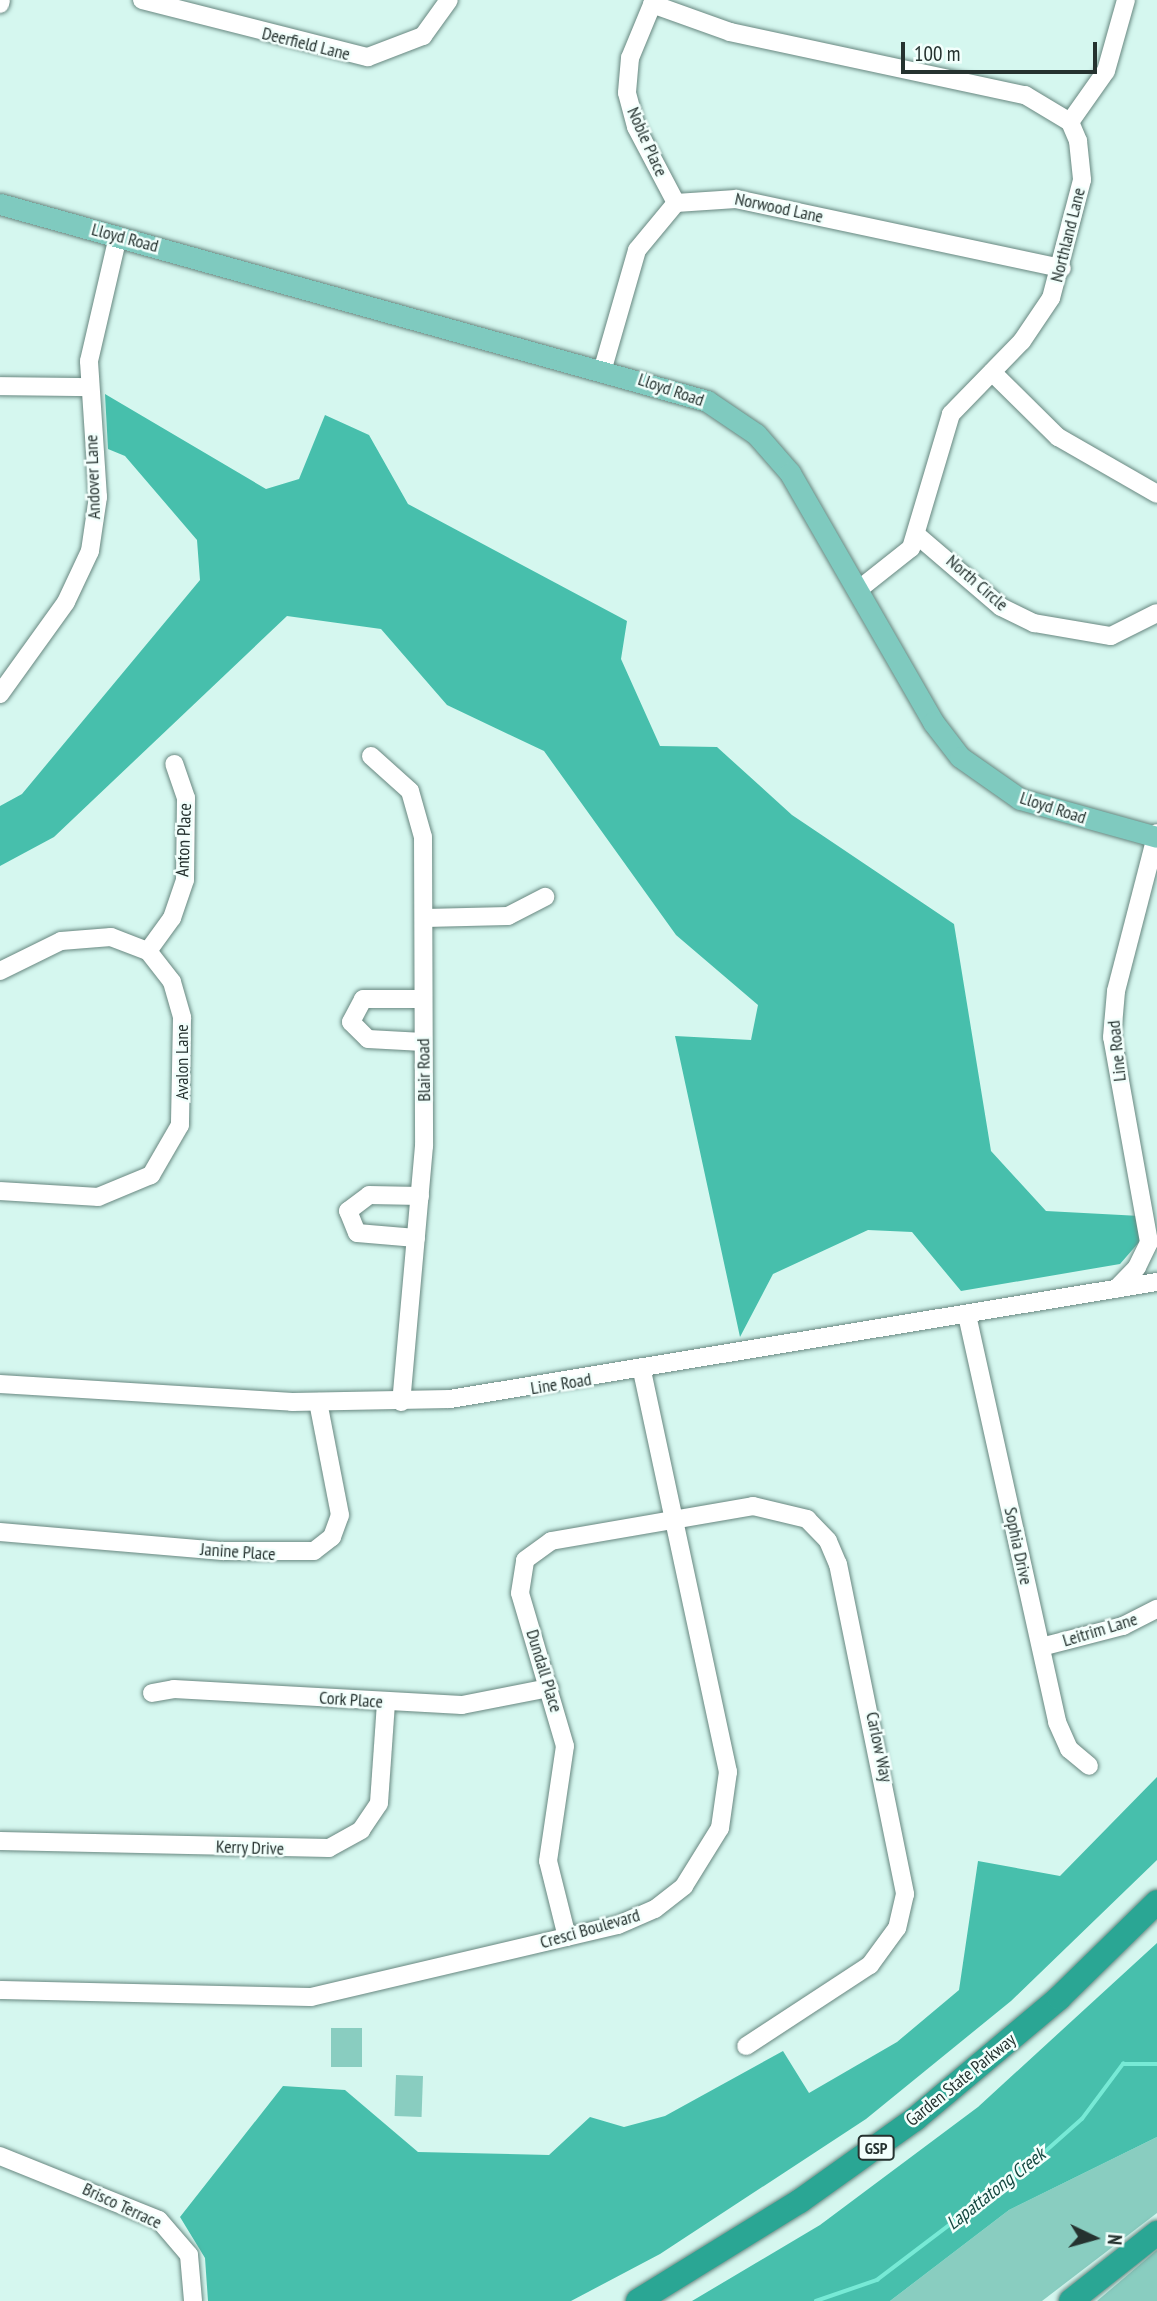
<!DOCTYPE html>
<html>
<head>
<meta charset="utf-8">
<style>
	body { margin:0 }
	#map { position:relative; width:1157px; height:2301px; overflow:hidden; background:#d5f7ef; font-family:"PT Sans Narrow",sans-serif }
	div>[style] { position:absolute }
	.green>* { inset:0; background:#89cdc0; transform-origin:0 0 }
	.forest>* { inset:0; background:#47bfac }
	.stream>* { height:3.5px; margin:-1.75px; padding:0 1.75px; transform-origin:1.75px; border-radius:1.75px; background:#77ead6 }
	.roads { filter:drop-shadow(0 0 2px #688780) drop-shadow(0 0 2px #688780) }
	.minor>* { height:18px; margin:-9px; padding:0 9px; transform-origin:9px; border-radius:9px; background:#fff }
	.major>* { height:21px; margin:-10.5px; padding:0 10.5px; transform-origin:10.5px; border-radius:10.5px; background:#7fcabf }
	.highway>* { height:24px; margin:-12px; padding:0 12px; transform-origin:12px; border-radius:12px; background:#2aa694 }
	span { translate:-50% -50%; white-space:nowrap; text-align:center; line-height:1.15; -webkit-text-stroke:5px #f2fffc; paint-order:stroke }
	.shield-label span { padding:2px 5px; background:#f2fffc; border:2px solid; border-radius:5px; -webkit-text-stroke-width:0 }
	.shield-label { font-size:16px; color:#25322f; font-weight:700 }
	.street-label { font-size:18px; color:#25322f }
	.water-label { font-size:19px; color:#144840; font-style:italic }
	.north { position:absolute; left:1059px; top:2203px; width:70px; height:70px; -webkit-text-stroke:5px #f2fffc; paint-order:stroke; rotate:95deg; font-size:19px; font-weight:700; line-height:28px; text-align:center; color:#25322f }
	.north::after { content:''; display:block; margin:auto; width:24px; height:32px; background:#25322f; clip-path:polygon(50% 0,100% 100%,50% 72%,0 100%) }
	.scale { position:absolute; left:901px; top:42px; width:196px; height:32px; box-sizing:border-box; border:4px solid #25322f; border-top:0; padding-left:9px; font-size:21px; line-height:24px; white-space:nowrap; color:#25322f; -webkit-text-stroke:5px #f2fffc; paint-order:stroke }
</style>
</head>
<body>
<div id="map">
	<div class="green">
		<i style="left:331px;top:2028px;width:31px;height:39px"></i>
		<i style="left:396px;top:2075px;width:27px;height:41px;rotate:2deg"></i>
		<i style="clip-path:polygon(1157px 2137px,1157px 2213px,1042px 2301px,890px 2301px,1009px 2210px)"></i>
		<i style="clip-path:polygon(1157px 2250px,1157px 2301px,1097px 2301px)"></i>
	</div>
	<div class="forest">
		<i style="clip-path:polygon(105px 394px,266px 489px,299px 479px,325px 415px,369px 435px,408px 504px,627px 621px,621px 659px,660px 746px,717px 747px,792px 815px,954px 924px,991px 1151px,1046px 1211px,1140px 1216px,1140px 1241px,1120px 1264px,961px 1291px,912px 1232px,868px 1230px,773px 1274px,740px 1337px,675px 1036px,751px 1040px,758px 1005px,676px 935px,544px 751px,447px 705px,381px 629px,287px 616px,54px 837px,0 866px,0 806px,22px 794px,200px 580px,197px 540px,125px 456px,108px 449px)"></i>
		<i style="clip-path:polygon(1157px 1777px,1157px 1860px,1011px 2001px,866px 2119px,660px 2254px,571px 2301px,208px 2301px,205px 2258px,180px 2217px,283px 2086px,345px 2090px,418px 2152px,549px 2155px,590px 2117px,624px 2127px,665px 2116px,783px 2051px,809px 2093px,897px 2042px,959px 1990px,978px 1861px,1060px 1876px)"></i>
		<i style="clip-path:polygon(1157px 1943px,1157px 2137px,1009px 2210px,890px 2301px,692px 2301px,820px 2225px,978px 2107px)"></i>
	</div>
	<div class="stream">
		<i style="left:816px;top:2301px;width:65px;rotate:-19deg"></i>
		<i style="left:877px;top:2280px;width:203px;rotate:-37.2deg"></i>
		<i style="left:1039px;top:2157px;width:57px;rotate:-41.5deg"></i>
		<i style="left:1082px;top:2119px;width:69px;rotate:-53.3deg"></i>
		<i style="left:1123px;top:2064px;width:34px"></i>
	</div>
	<div class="roads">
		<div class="minor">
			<i style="left:142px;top:0;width:233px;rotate:14.2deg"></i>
			<i style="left:368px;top:57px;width:59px;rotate:-20.9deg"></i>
			<i style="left:423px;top:36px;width:44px;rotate:-54.2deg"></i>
			<i style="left:654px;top:0;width:63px;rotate:112.5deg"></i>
			<i style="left:630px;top:58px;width:35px;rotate:95deg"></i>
			<i style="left:627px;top:93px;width:35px;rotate:75deg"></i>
			<i style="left:636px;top:127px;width:86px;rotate:62.2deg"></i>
			<i style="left:0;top:4px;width:4px;rotate:-76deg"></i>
			<i style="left:652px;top:4px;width:83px;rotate:19.7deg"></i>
			<i style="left:730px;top:32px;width:302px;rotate:12.1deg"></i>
			<i style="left:1025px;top:95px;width:52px;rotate:31deg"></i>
			<i style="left:1070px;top:122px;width:21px;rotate:67deg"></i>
			<i style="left:1078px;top:141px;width:39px;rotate:84deg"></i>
			<i style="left:1082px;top:180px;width:122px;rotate:104.7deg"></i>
			<i style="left:1051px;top:298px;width:52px;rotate:124deg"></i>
			<i style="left:1022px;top:341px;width:102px;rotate:134.2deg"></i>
			<i style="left:951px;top:414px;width:140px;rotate:106.6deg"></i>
			<i style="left:911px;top:548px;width:68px;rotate:141.6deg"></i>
			<i style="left:1070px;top:122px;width:62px;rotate:-54.8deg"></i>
			<i style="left:1106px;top:71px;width:74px;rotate:-74.3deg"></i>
			<i style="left:603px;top:368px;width:123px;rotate:-73.9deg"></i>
			<i style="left:637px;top:250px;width:61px;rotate:-50.3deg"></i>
			<i style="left:676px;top:203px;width:60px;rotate:-3.8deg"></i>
			<i style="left:736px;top:199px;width:333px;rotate:12deg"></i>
			<i style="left:992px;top:372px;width:93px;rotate:44.6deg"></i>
			<i style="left:1058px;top:437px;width:114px;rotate:29.9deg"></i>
			<i style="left:0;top:386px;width:88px;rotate:0.7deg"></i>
			<i style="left:918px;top:536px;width:109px;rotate:40.5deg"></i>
			<i style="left:1001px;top:607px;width:37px;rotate:26deg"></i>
			<i style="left:1034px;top:623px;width:78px;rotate:9.6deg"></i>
			<i style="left:1111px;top:636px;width:51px;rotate:-26.6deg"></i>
			<i style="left:0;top:694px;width:113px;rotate:-54.3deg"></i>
			<i style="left:66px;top:602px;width:56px;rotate:-64.8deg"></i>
			<i style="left:90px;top:551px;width:55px;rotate:-81.6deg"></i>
			<i style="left:98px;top:497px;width:136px;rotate:-93.8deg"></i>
			<i style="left:89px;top:361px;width:128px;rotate:-76.9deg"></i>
			<i style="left:371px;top:756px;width:52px;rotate:41.9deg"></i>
			<i style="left:410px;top:791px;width:48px;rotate:74.2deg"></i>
			<i style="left:423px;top:837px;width:309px;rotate:89.8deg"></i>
			<i style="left:424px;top:1146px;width:257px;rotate:95.1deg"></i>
			<i style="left:425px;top:918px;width:83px;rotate:-1.4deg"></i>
			<i style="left:508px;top:916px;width:42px;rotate:-27.2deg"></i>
			<i style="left:148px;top:951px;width:41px;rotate:-54deg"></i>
			<i style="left:172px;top:918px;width:40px;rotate:-71.1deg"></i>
			<i style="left:185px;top:880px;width:82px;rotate:-89.3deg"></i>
			<i style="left:186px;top:798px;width:36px;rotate:-109deg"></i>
			<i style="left:0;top:971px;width:68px;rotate:-26.2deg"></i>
			<i style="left:61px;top:941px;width:50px;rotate:-4.6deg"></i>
			<i style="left:111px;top:937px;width:40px;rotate:21deg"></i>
			<i style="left:148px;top:951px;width:39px;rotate:52deg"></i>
			<i style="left:172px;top:982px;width:37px;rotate:74deg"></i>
			<i style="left:182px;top:1018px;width:107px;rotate:91.1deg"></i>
			<i style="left:180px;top:1125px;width:58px;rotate:120.1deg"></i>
			<i style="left:151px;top:1175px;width:57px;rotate:157.5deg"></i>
			<i style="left:98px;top:1197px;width:98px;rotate:-176.5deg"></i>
			<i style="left:423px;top:1042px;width:55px;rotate:-176.9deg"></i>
			<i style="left:368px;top:1039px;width:24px;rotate:-135deg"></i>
			<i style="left:351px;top:1022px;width:26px;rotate:-62deg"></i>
			<i style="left:363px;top:999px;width:60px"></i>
			<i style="left:416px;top:1238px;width:59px;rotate:-175.2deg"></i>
			<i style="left:357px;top:1233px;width:24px;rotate:-112deg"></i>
			<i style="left:348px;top:1211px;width:26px;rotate:-37deg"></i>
			<i style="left:369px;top:1195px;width:51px;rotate:1.1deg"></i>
			<i style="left:1116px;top:1289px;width:30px;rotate:-46deg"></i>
			<i style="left:1137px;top:1267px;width:28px;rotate:-64deg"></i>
			<i style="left:1149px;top:1242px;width:208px;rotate:-100.2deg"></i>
			<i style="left:1112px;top:1037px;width:46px;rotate:-85deg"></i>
			<i style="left:1116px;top:991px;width:163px;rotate:-75.5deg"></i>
			<i style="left:967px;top:1315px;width:417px;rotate:77.5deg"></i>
			<i style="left:1057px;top:1722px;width:30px;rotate:66deg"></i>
			<i style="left:1069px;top:1749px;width:26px;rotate:40deg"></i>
			<i style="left:0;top:1384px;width:293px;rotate:3.5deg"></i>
			<i style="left:292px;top:1402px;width:158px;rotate:-1.1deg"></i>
			<i style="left:450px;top:1399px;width:717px;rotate:-9.4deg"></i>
			<i style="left:0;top:1532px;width:224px;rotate:4.9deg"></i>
			<i style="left:223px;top:1551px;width:91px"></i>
			<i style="left:314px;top:1551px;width:23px;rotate:-38deg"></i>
			<i style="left:332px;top:1537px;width:23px;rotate:-70deg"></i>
			<i style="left:340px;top:1515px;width:115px;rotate:-101deg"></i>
			<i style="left:1041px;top:1647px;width:85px;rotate:-14.4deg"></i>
			<i style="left:1123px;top:1626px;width:38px;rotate:-27deg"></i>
			<i style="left:152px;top:1693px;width:22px;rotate:-10deg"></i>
			<i style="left:174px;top:1689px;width:288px;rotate:3.2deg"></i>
			<i style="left:462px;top:1705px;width:89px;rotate:-11.1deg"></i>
			<i style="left:0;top:1841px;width:329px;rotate:1.2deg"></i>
			<i style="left:329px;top:1848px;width:37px;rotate:-29deg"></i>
			<i style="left:361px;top:1830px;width:32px;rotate:-56deg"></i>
			<i style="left:379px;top:1803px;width:101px;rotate:-86deg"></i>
			<i style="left:567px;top:1937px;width:78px;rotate:-104deg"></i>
			<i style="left:548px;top:1861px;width:116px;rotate:-81.6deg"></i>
			<i style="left:565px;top:1746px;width:159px;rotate:-106.4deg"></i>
			<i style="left:520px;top:1593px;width:33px;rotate:-81deg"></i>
			<i style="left:525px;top:1560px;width:32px;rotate:-36deg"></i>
			<i style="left:551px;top:1541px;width:205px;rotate:-9.8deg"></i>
			<i style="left:753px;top:1506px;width:56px;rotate:13.5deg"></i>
			<i style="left:807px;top:1519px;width:30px;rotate:46deg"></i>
			<i style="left:828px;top:1541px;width:25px;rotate:67deg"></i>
			<i style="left:838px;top:1564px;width:337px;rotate:78.5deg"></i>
			<i style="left:905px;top:1894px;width:35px;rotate:103deg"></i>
			<i style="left:897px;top:1928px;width:46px;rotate:126.1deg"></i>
			<i style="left:870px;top:1965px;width:148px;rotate:146.8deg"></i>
			<i style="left:0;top:1990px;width:311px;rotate:1.3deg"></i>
			<i style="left:311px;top:1997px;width:315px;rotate:-13.2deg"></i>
			<i style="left:618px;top:1925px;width:40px;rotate:-23.4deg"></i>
			<i style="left:655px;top:1909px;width:37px;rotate:-38deg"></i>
			<i style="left:684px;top:1886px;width:68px;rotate:-58.2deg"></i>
			<i style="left:720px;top:1828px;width:57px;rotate:-81.9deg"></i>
			<i style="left:728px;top:1772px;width:410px;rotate:-102.1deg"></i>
			<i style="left:0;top:2156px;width:171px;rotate:21.9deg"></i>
			<i style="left:159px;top:2220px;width:46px;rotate:49.4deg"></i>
			<i style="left:189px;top:2255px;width:46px;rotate:85deg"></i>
		</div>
		<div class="major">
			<i style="left:0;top:204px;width:734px;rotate:15.57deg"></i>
			<i style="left:707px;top:401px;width:59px;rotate:34deg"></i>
			<i style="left:756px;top:434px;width:52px;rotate:48.9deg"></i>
			<i style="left:790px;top:473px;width:287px;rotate:60.1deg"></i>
			<i style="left:933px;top:722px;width:44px;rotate:52.4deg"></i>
			<i style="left:960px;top:757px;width:73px;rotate:35deg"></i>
			<i style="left:1020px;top:799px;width:142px;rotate:15.5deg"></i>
		</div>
		<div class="highway">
			<i style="left:638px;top:2301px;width:190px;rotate:-31.7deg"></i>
			<i style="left:800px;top:2201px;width:141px;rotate:-35.5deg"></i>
			<i style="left:915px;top:2119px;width:188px;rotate:-40deg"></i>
			<i style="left:1059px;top:1998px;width:137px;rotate:-44.4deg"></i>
			<i style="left:1071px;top:2301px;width:110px;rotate:-38.3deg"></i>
		</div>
	</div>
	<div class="shield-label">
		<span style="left:876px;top:2148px">GSP</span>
	</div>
	<div class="street-label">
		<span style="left:306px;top:44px;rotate:14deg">Deerfield Lane</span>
		<span style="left:647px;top:142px;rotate:66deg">Noble Place</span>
		<span style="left:779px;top:208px;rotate:12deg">Norwood Lane</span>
		<span style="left:1068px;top:235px;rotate:-76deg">Northland Lane</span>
		<span style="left:125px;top:238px;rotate:15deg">Lloyd Road</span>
		<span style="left:671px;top:390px;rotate:19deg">Lloyd Road</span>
		<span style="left:93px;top:477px;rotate:-92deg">Andover Lane</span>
		<span style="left:977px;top:583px;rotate:41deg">North Circle</span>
		<span style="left:1053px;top:808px;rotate:18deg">Lloyd Road</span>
		<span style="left:184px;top:840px;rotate:-88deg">Anton Place</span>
		<span style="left:1117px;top:1051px;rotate:-96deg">Line Road</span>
		<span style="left:182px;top:1062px;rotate:-90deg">Avalon Lane</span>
		<span style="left:424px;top:1070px;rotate:-91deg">Blair Road</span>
		<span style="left:561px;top:1384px;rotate:-9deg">Line Road</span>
		<span style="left:1018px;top:1546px;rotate:78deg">Sophia Drive</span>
		<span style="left:238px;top:1552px;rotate:4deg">Janine Place</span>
		<span style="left:1100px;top:1630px;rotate:-17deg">Leitrim Lane</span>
		<span style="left:544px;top:1671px;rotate:73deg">Dundall Place</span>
		<span style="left:351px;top:1700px;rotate:4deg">Cork Place</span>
		<span style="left:879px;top:1747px;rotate:78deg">Carlow Way</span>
		<span style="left:250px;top:1848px;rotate:2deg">Kerry Drive</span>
		<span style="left:590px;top:1929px;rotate:-16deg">Cresci Boulevard</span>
		<span style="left:961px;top:2080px;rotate:-39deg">Garden State Parkway</span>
		<span style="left:122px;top:2206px;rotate:25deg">Brisco Terrace</span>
	</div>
	<div class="water-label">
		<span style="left:996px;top:2189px;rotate:-38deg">Lapattatong Creek</span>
	</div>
	<div class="north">N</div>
	<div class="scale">100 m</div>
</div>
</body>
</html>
